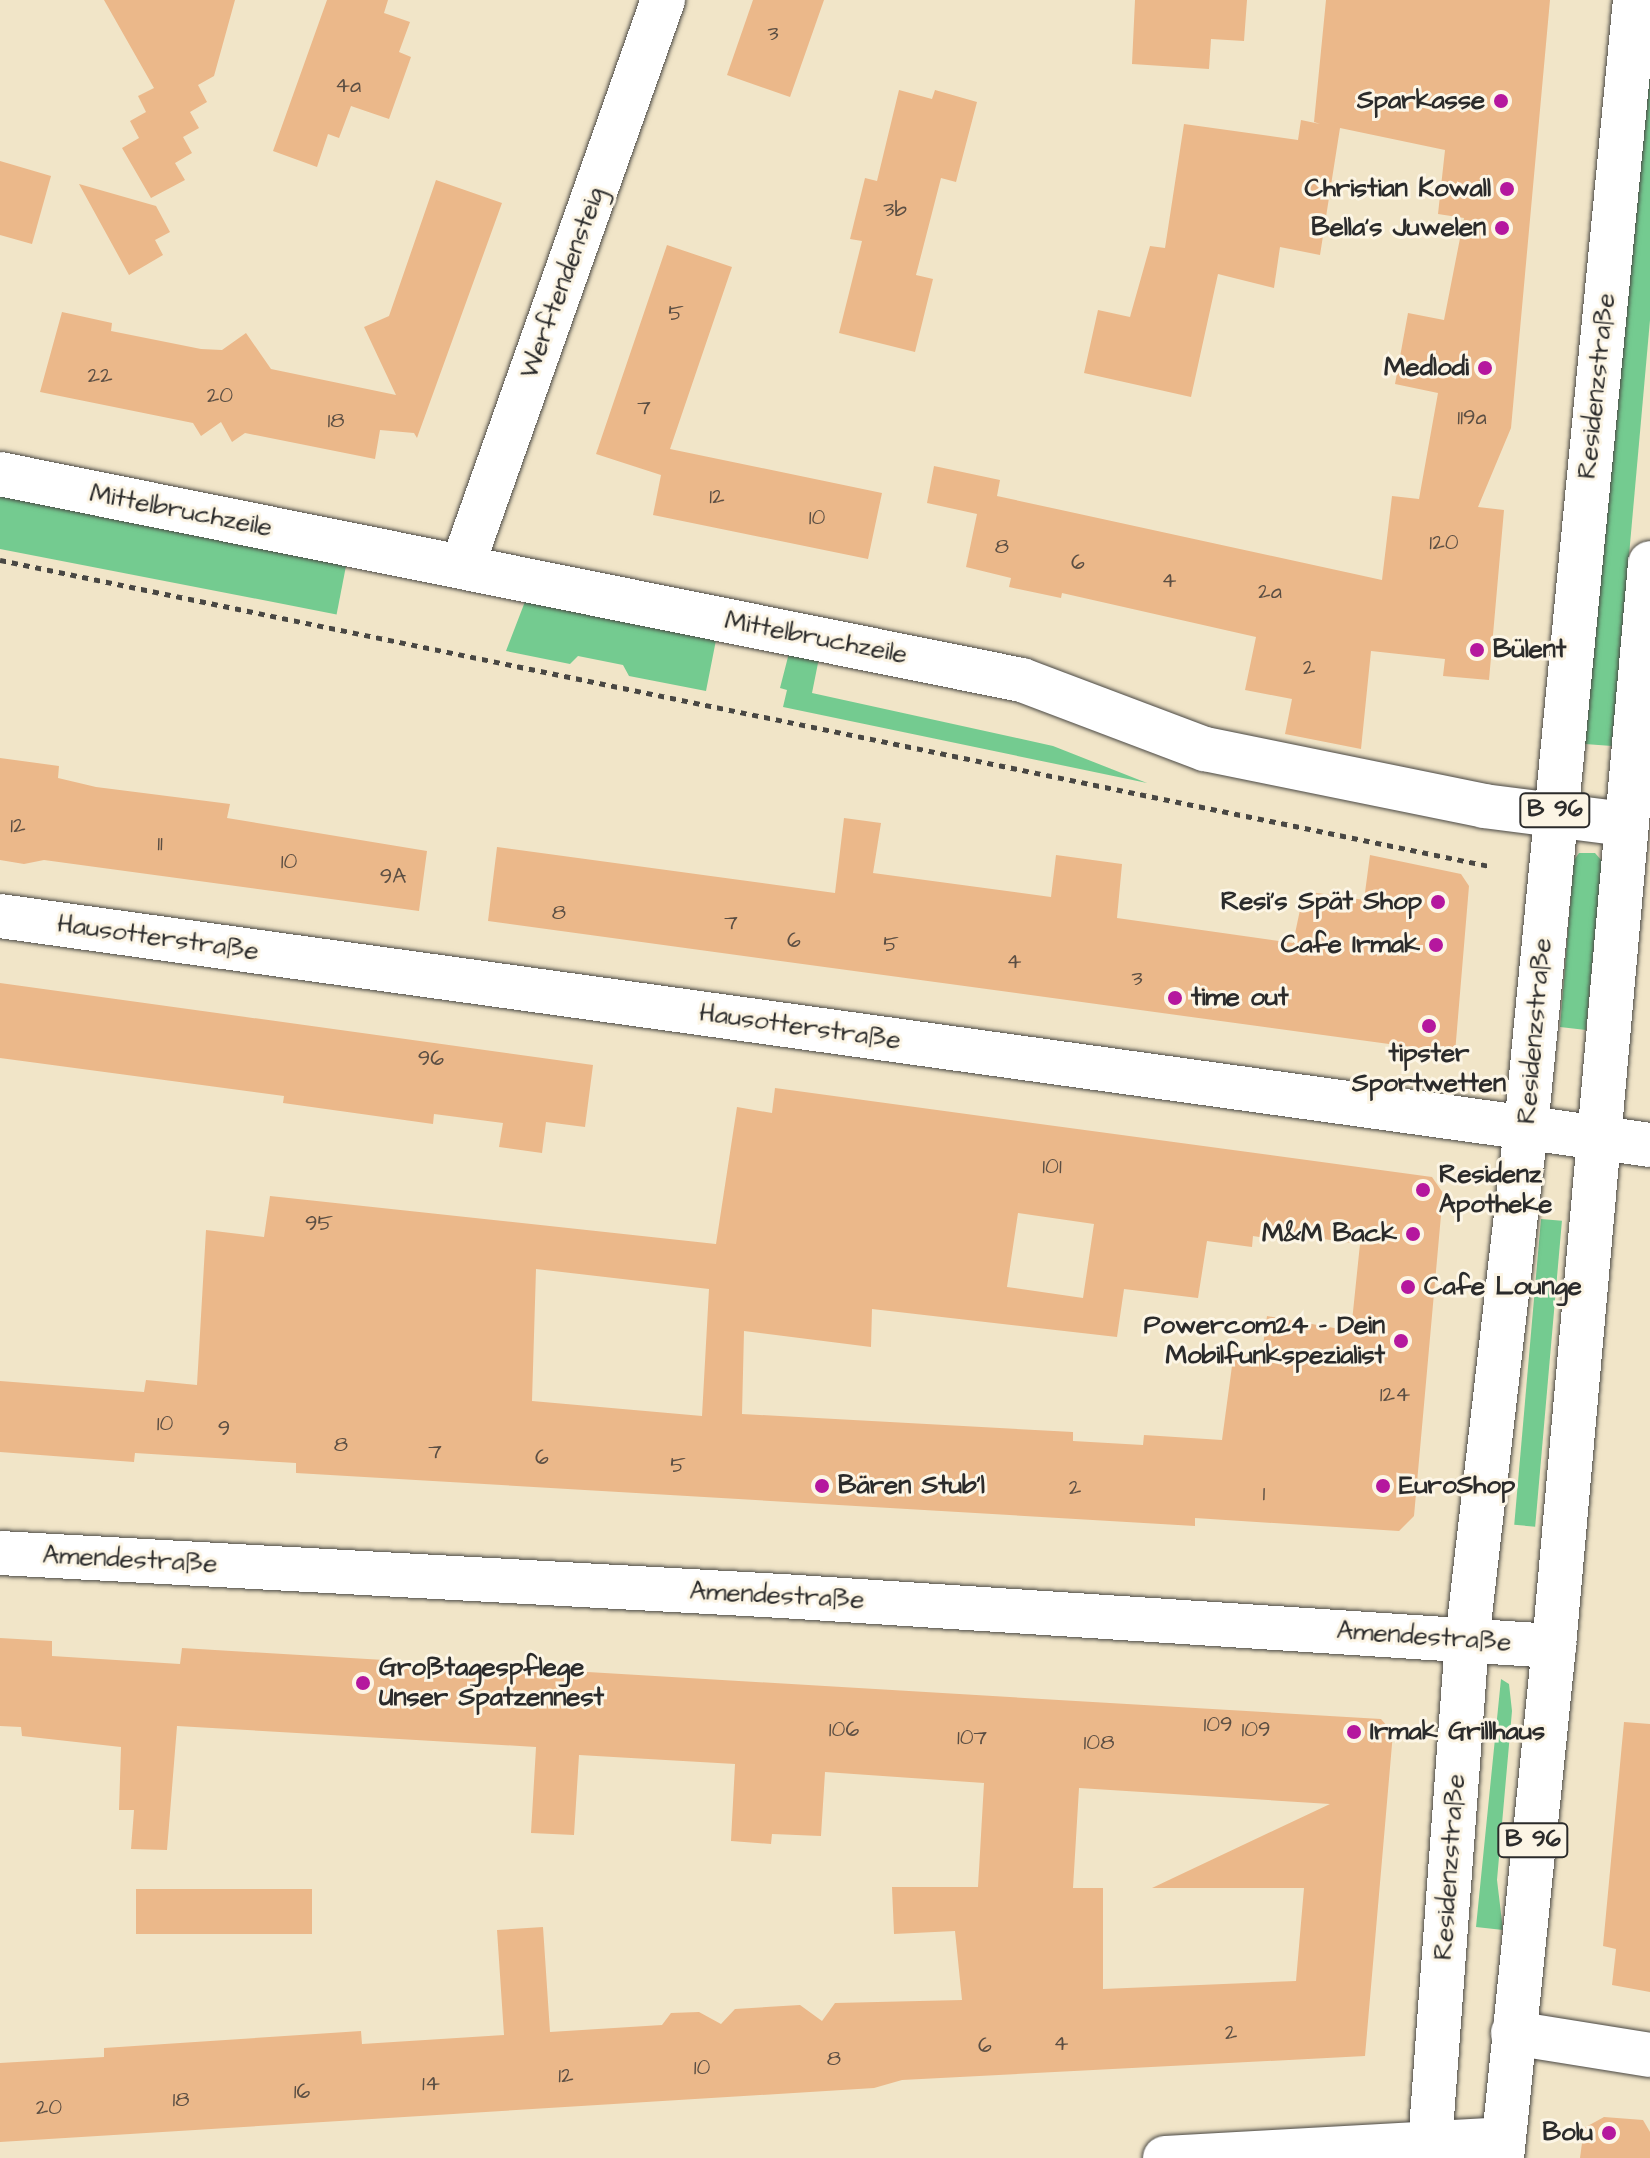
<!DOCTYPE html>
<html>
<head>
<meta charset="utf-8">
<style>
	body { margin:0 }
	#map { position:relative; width:1650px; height:2158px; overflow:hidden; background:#f1e5c8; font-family:"Architects Daughter",sans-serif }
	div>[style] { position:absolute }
	.green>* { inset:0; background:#74cb90; transform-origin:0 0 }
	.building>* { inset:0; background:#ebb88a; transform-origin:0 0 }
	.path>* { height:5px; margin-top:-2.5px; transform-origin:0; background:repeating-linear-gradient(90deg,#494743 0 6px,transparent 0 12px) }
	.roads { filter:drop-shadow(0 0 2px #494743) drop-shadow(0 0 2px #494743) }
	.minor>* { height:44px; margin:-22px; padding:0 22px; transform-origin:22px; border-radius:22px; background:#fff }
	.major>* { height:44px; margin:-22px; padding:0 22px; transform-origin:22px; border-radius:22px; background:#fff }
	.dots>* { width:22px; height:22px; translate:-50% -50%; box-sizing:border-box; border:4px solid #fcf5e5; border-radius:50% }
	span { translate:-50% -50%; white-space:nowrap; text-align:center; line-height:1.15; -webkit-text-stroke:6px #fcf5e5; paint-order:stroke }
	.number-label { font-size:22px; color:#5b4e43 }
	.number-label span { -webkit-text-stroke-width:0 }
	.shield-label span { padding:2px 6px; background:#fcf5e5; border:2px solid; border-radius:6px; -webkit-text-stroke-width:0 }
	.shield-label { font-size:24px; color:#2b2b2b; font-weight:700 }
	.poi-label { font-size:26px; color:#2b2b2b; font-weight:700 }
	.right { translate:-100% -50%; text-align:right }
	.left { translate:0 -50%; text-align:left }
	.street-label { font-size:26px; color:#2b2b2b }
</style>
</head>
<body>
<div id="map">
	<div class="green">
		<i style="clip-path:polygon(1650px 69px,1650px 320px,1612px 746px,1585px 744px)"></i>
		<i style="left:0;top:496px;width:353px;height:52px;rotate:11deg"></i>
		<i style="clip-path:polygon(526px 599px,717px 635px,706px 691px,629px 676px,623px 665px,578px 656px,570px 664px,506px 651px)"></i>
		<i style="clip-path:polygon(789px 653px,819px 658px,812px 693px,1053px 746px,1147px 783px,783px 707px,787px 690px,780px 688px)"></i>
		<i style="clip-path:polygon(1579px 853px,1595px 853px,1602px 861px,1586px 1030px,1560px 1027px,1574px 860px)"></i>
		<i style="left:1541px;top:1219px;width:21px;height:307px;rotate:5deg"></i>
		<i style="clip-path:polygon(1501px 1679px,1509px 1684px,1512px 1711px,1497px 1880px,1503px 1930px,1476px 1927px)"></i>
	</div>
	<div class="building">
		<i style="clip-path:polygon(104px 0,235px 0,214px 76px,198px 85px,207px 102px,190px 112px,199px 128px,183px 137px,192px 153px,175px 163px,185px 180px,151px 198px,122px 148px,139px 138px,130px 121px,146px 112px,138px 96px,154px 88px)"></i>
		<i style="clip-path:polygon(327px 0,388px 0,384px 13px,410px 22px,399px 52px,411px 57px,389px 119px,351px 106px,339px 138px,328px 134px,317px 167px,273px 151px)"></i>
		<i style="clip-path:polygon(753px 0,824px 0,790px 97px,727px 75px)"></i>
		<i style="clip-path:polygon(1135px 0,1247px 0,1244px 41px,1211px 39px,1209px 69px,1132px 64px)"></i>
		<i style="clip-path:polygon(1326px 0,1550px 0,1511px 428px,1478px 507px,1504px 510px,1489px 680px,1443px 676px,1445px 659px,1371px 651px,1361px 749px,1285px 734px,1292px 699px,1245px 690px,1256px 637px,1062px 593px,1061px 598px,1009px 587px,1011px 578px,966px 567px,977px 514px,927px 503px,934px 466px,1000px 480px,997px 496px,1382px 580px,1392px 496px,1419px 499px,1438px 393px,1395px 384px,1408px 313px,1444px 320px,1464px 218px,1438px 214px,1445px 150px,1340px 128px,1320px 255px,1280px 247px,1274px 288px,1218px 274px,1191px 397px,1084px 373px,1098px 310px,1130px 317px,1150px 246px,1165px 248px,1184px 124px,1298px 140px,1301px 120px,1320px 124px,1314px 122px)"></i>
		<i style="clip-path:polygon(899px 90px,932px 99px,935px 90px,977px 102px,956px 182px,941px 178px,916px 275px,933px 279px,915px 352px,839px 333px,862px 241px,850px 239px,865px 178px,877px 181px)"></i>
		<i style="clip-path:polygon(0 161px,51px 176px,32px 244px,0 235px)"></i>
		<i style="clip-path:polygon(436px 180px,502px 203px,417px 438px,414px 433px,380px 430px,375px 459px,245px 433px,232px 442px,221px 422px,201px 436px,193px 423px,40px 392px,62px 312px,112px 323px,111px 331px,201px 349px,222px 350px,246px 333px,271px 369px,396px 395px,364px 327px,389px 316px)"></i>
		<i style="clip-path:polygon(79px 184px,156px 206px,170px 232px,155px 240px,163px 255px,129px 275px)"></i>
		<i style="clip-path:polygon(667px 245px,732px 267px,670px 449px,882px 493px,868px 559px,653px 515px,661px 475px,596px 454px)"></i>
		<i style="clip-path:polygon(0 758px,59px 766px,58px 778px,96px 787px,230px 804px,227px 818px,427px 851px,419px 911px,44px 860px,24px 864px,0 860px)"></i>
		<i style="clip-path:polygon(844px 818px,881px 823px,873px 873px,1051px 897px,1056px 855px,1122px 864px,1117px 918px,1293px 943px,1304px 891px,1364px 900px,1370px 855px,1461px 874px,1469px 886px,1455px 1053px,488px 921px,497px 847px,835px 893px)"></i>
		<i style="clip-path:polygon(0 983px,593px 1065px,585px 1127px,546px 1122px,542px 1153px,499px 1147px,503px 1123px,434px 1114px,433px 1124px,283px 1103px,284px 1096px,0 1058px)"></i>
		<i style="clip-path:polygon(evenodd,775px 1088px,1432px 1177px,1443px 1193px,1414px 1516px,1399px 1531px,1195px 1518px,1195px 1526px,296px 1473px,296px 1463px,135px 1453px,134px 1462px,0 1452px,0 1381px,144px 1392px,146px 1380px,197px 1385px,206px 1230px,264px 1237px,270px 1196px,716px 1244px,737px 1107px,772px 1113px,775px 1088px,1018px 1213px,1094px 1224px,1083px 1298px,1007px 1287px,1018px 1213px,775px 1088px,1279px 1233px,1360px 1244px,1351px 1331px,1267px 1316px,1262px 1353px,1234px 1351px,1222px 1440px,1144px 1435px,1143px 1445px,1073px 1441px,1073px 1432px,742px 1414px,744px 1331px,871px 1347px,872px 1309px,1117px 1337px,1124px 1289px,1198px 1298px,1207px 1241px,1252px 1247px,1253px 1236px,1278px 1240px,1279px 1233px,775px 1088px,536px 1269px,709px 1289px,702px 1416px,532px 1401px,536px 1269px)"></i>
		<i style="clip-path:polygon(evenodd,0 1638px,52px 1641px,52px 1656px,180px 1664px,182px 1648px,1381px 1719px,1393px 1733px,1365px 2056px,902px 2080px,874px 2088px,0 2142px,0 2063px,104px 2057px,104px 2048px,361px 2031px,362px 2044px,504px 2035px,497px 1930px,543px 1927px,550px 2032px,662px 2025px,671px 2013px,699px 2012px,721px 2024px,735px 2009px,800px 2005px,822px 2021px,835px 2003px,962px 2000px,955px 1931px,894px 1934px,892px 1887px,978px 1887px,984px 1783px,825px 1772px,821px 1836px,772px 1834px,771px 1844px,731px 1841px,735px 1764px,579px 1755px,574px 1835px,531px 1833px,536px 1747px,177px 1726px,167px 1850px,131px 1849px,134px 1810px,119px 1810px,121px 1747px,22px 1736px,21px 1727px,0 1726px,0 1638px,1079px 1788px,1330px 1804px,1152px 1888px,1304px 1888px,1296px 1981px,1103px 1989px,1103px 1888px,1073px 1888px,1079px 1788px)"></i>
		<i style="clip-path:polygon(1624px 1722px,1650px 1724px,1650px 1992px,1612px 1985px,1616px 1949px,1603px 1946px)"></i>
		<i style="left:136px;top:1889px;width:176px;height:45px"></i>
		<i style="clip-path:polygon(1604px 2117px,1643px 2120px,1650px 2132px,1650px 2158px,1580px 2158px,1584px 2128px)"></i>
	</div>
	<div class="path">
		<i style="left:0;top:560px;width:1521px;rotate:11.61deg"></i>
	</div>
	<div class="roads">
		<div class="minor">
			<i style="left:0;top:474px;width:1043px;rotate:11.4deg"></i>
			<i style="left:1022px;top:680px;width:196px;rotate:20.7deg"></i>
			<i style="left:1205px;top:749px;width:285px;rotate:11.5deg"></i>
			<i style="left:1484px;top:806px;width:142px;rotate:7.3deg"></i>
			<i style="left:462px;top:567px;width:602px;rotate:-70.48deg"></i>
			<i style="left:0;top:916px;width:1666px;rotate:7.9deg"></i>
			<i style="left:0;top:1553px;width:783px;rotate:3.15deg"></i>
			<i style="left:782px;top:1596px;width:774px;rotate:3.71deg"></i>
			<i style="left:1513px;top:2033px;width:139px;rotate:9.1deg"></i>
			<i style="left:1165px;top:2158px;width:339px;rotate:-3.2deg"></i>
		</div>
		<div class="major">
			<i style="left:1429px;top:2158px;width:518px;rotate:-85.8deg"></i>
			<i style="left:1467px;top:1641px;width:516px;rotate:-83.44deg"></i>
			<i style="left:1526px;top:1128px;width:1133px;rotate:-84.48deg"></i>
			<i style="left:1502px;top:2158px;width:515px;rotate:-84.2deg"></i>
			<i style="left:1554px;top:1646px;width:1087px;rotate:-84.93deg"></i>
		</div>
	</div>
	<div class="dots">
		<i style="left:1501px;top:101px;background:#b5179e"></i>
		<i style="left:1507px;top:189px;background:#b5179e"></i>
		<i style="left:1502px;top:228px;background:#b5179e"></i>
		<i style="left:1485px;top:368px;background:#b5179e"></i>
		<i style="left:1477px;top:650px;background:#b5179e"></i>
		<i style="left:1438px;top:902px;background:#b5179e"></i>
		<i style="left:1436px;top:945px;background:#b5179e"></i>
		<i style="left:1175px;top:998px;background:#b5179e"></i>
		<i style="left:1429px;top:1026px;background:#b5179e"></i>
		<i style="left:1423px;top:1190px;background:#b5179e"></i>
		<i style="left:1413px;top:1234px;background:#b5179e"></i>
		<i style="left:1408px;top:1287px;background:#b5179e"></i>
		<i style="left:1401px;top:1341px;background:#b5179e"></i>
		<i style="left:822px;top:1486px;background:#b5179e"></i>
		<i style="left:1383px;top:1486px;background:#b5179e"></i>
		<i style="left:363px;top:1683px;background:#b5179e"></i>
		<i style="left:1354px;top:1732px;background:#b5179e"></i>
		<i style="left:1609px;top:2133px;background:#b5179e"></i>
	</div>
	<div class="number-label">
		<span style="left:773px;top:34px">3</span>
		<span style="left:348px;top:86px">4a</span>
		<span style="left:895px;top:210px">3b</span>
		<span style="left:676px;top:314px">5</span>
		<span style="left:100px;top:376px">22</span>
		<span style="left:220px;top:396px">20</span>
		<span style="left:644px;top:408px">7</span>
		<span style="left:1472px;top:418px">119a</span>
		<span style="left:336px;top:421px">18</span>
		<span style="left:717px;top:497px">12</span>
		<span style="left:817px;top:518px">10</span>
		<span style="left:1444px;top:543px">120</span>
		<span style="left:1002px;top:547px">8</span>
		<span style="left:1078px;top:563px">6</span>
		<span style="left:1169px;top:581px">4</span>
		<span style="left:1270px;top:592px">2a</span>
		<span style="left:1309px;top:668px">2</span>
		<span style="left:18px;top:826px">12</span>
		<span style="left:160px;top:844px">11</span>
		<span style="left:289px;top:862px">10</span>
		<span style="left:393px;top:877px">9A</span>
		<span style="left:559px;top:913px">8</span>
		<span style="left:731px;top:923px">7</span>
		<span style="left:794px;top:941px">6</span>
		<span style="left:891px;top:945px">5</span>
		<span style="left:1014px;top:962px">4</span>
		<span style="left:1137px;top:979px">3</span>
		<span style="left:431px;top:1059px">96</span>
		<span style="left:1052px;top:1167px">101</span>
		<span style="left:319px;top:1224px">95</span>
		<span style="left:1395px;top:1395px">124</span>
		<span style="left:165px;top:1424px">10</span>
		<span style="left:224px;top:1429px">9</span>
		<span style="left:341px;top:1445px">8</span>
		<span style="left:435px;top:1452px">7</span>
		<span style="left:542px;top:1458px">6</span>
		<span style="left:678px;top:1466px">5</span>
		<span style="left:1075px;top:1488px">2</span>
		<span style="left:1264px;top:1494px">1</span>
		<span style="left:1218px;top:1725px">109</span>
		<span style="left:844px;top:1730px">106</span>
		<span style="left:1256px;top:1730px">109</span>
		<span style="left:972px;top:1738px">107</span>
		<span style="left:1099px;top:1743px">108</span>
		<span style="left:1231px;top:2033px">2</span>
		<span style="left:1061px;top:2044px">4</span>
		<span style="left:985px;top:2046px">6</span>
		<span style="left:834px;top:2059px">8</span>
		<span style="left:702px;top:2068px">10</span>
		<span style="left:566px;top:2076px">12</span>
		<span style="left:431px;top:2084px">14</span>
		<span style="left:302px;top:2092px">16</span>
		<span style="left:181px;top:2100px">18</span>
		<span style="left:49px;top:2108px">20</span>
	</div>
	<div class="shield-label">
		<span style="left:1555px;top:810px">B 96</span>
		<span style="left:1533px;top:1840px">B 96</span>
	</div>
	<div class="poi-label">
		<span class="right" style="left:1485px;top:101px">Sparkasse</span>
		<span class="right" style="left:1491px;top:189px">Christian Kowall</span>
		<span class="right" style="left:1486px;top:228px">Bella's Juwelen</span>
		<span class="right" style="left:1469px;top:368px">Medlodi</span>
		<span class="left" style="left:1493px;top:650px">Bülent</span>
		<span class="right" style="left:1422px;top:902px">Resi's Spät Shop</span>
		<span class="right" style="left:1420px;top:945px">Cafe Irmak</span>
		<span class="left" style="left:1191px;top:998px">time out</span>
		<span style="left:1429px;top:1069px">tipster<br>Sportwetten</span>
		<span class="left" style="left:1439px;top:1190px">Residenz<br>Apotheke</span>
		<span class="right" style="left:1397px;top:1234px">M&amp;M Back</span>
		<span class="left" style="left:1424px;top:1287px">Cafe Lounge</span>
		<span class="right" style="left:1385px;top:1341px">Powercom24 - Dein<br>Mobilfunkspezialist</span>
		<span class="left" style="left:838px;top:1486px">Bären Stub'l</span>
		<span class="left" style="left:1399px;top:1486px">EuroShop</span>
		<span class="left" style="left:379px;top:1683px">Großtagespflege<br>Unser Spatzennest</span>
		<span class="left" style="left:1370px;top:1732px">Irmak Grillhaus</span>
		<span class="right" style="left:1593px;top:2133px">Bolu</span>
	</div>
	<div class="street-label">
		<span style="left:563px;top:283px;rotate:-70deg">Werftendensteig</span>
		<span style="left:1597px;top:386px;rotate:-84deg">Residenzstraße</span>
		<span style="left:181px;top:511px;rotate:11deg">Mittelbruchzeile</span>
		<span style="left:816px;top:638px;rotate:11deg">Mittelbruchzeile</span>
		<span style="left:158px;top:938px;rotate:8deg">Hausotterstraße</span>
		<span style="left:800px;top:1027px;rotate:8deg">Hausotterstraße</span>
		<span style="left:1535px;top:1031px;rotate:-85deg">Residenzstraße</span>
		<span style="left:130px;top:1560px;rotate:3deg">Amendestraße</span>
		<span style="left:777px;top:1596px;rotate:3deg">Amendestraße</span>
		<span style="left:1424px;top:1637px;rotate:4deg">Amendestraße</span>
		<span style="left:1450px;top:1867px;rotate:-86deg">Residenzstraße</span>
	</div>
</div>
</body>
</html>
